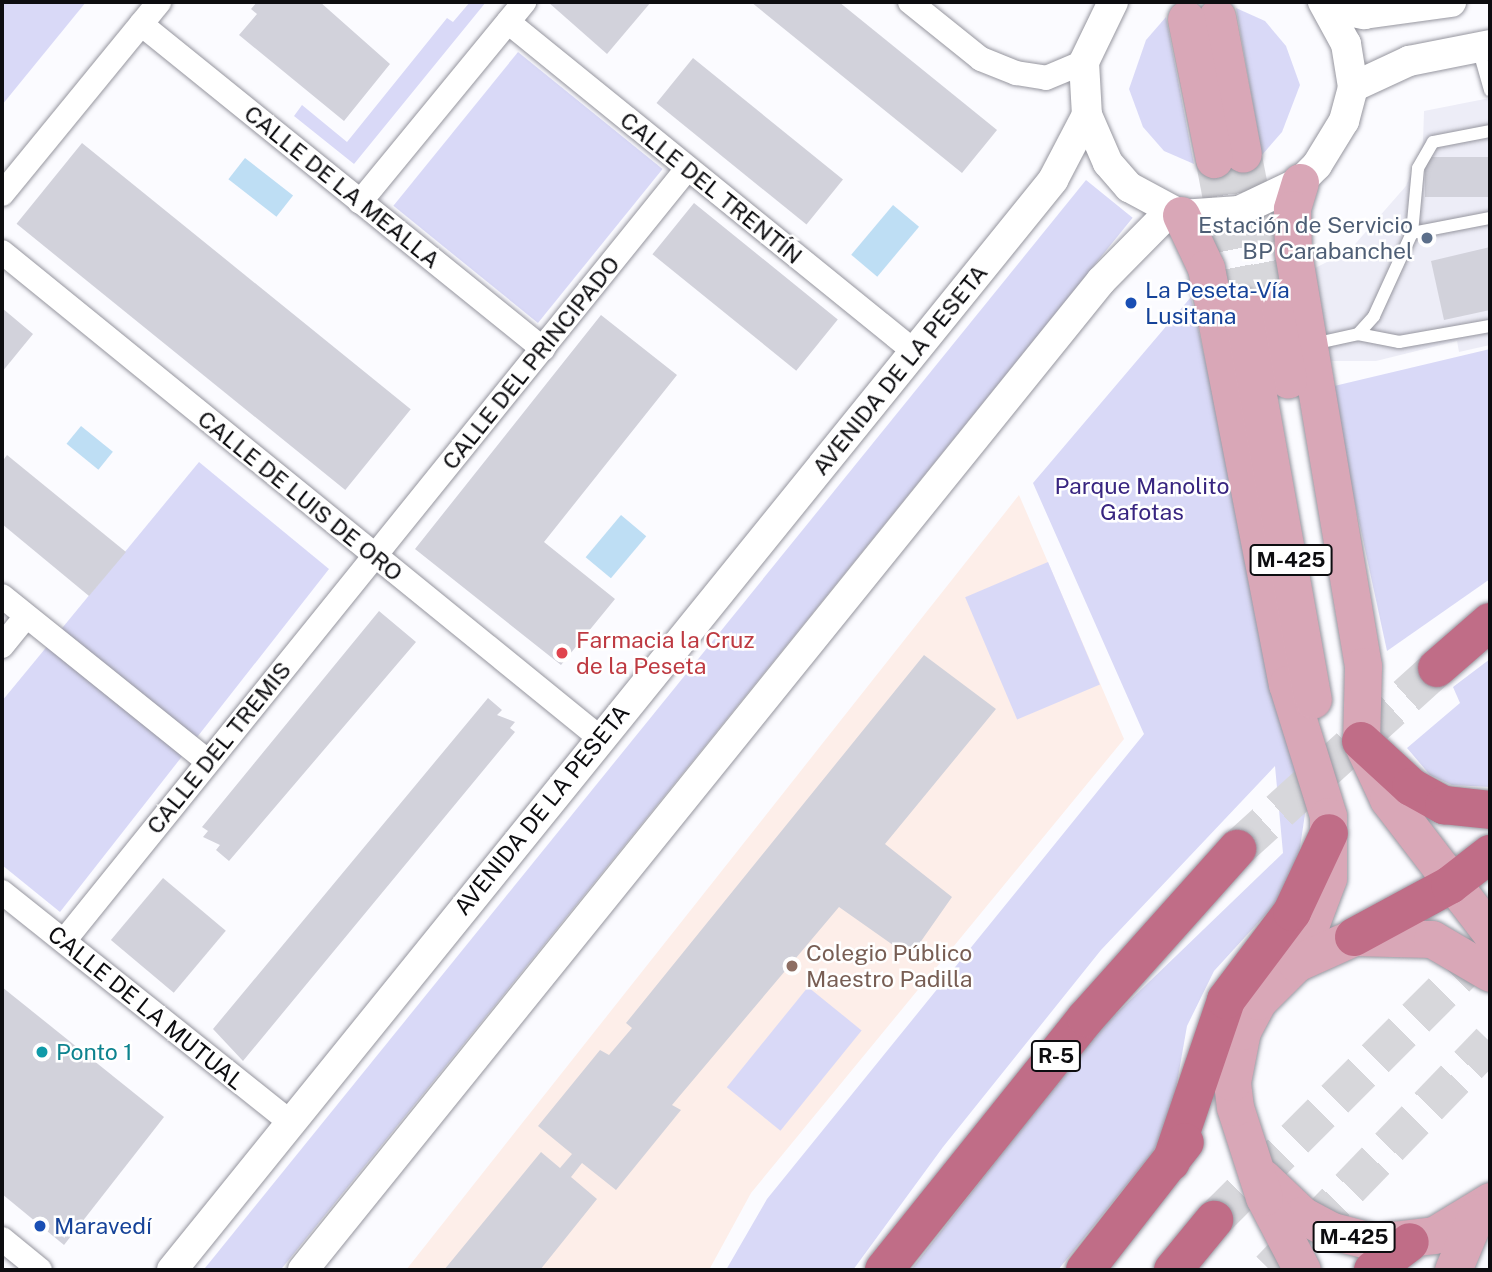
<!DOCTYPE html>
<html>
<head>
<meta charset="utf-8">
<style>
	body { margin:0 }
	#map { position:relative; width:1492px; height:1272px; overflow:hidden; background:#fbfbff; font-family:"Public Sans",sans-serif }
	div>[style] { position:absolute }
	.built>* { inset:0; background:#ededf7 }
	.education>* { inset:0; background:#fdeee9 }
	.green>* { inset:0; background:#d9d9f7; transform-origin:0 0 }
	.water>* { inset:0; background:#bedef4; transform-origin:0 0 }
	.building>* { inset:0; background:#d2d2db; transform-origin:0 0 }
	.primary-tunnel>* { height:37px; margin-top:-18.5px; transform-origin:0; background:repeating-linear-gradient(90deg,#d7d7db 0 37px,transparent 0 55px) }
	.motorway-tunnel>* { height:38px; margin-top:-19px; transform-origin:0; background:repeating-linear-gradient(90deg,#d7d7db 0 38px,transparent 0 57px) }
	.roads { filter:drop-shadow(0 0 2px #96969f) drop-shadow(0 0 2px #96969f) }
	.service>* { height:12px; margin:-6px; padding:0 6px; transform-origin:6px; border-radius:6px; background:#fff }
	.minor>* { height:24px; margin:-12px; padding:0 12px; transform-origin:12px; border-radius:12px; background:#fff }
	.tertiary>* { height:30px; margin:-15px; padding:0 15px; transform-origin:15px; border-radius:15px; background:#fff }
	.primary>* { height:37px; margin:-18.5px; padding:0 18.5px; transform-origin:18.5px; border-radius:18.5px; background:#d9a7b7 }
	.motorway>* { height:38px; margin:-19px; padding:0 19px; transform-origin:19px; border-radius:19px; background:#c06d87 }
	.dots>* { width:19px; height:19px; translate:-50% -50%; box-sizing:border-box; border:4px solid #fff; border-radius:50% }
	span { translate:-50% -50%; white-space:nowrap; text-align:center; line-height:1.15; -webkit-text-stroke:5px #fff; paint-order:stroke }
	.shield-label span { padding:2px 5px; background:#fff; border:2px solid; border-radius:5px; -webkit-text-stroke-width:0 }
	.shield-label { font-size:21px; color:#0d0d10; font-weight:700 }
	.street-label { font-size:23px; color:#0d0d10 }
	.service-label { font-size:23px; color:#4e5e75 }
	.right { translate:-100% -50%; text-align:right }
	.transit-label { font-size:23px; color:#164399 }
	.left { translate:0 -50%; text-align:left }
	.park-label { font-size:23px; color:#382580 }
	.health-label { font-size:23px; color:#be3a42 }
	.education-label { font-size:23px; color:#785e54 }
	.culture-label { font-size:23px; color:#0d838f }
	.frame { position:absolute; inset:0; border:4px solid #0d0d10; pointer-events:none }
</style>
</head>
<body>
<div id="map">
	<div class="built">
		<i style="clip-path:polygon(1490px 98px,1490px 345px,1459px 352px,1457px 341px,1376px 361px,1328px 361px,1311px 270px,1349px 251px,1406px 186px,1423px 142px,1424px 111px)"></i>
	</div>
	<div class="education">
		<i style="clip-path:polygon(1019px 495px,1124px 739px,751px 1193px,709px 1270px,406px 1270px)"></i>
	</div>
	<div class="green">
		<i style="clip-path:polygon(2px 2px,86px 2px,2px 105px)"></i>
		<i style="clip-path:polygon(470px 2px,486px 2px,354px 164px,294px 116px,302px 105px,347px 142px,447px 18px,453px 22px)"></i>
		<i style="clip-path:polygon(1236px 8px,1265px 21px,1286px 46px,1300px 85px,1282px 132px,1262px 155px)"></i>
		<i style="clip-path:polygon(1166px 17px,1194px 164px,1164px 151px,1143px 127px,1129px 89px,1146px 40px)"></i>
		<i style="left:518px;top:52px;width:186px;height:198px;rotate:39deg"></i>
		<i style="left:1086px;top:180px;width:60px;height:1405px;rotate:39deg"></i>
		<i style="clip-path:polygon(1191px 297px,1306px 807px,1298px 861px,1276px 903px,1214px 971px,1187px 1026px,1171px 1117px,1153px 1152px,1058px 1270px,911px 1270px,1095px 1034px,1283px 853px,1275px 766px,1101px 950px,943px 1147px,853px 1270px,726px 1270px,767px 1199px,1144px 734px,1033px 483px)"></i>
		<i style="clip-path:polygon(1490px 349px,1490px 579px,1387px 651px,1330px 387px)"></i>
		<i style="clip-path:polygon(199px 462px,329px 569px,60px 912px,2px 865px,2px 701px)"></i>
		<i style="left:1048px;top:562px;width:133px;height:90px;rotate:67deg"></i>
		<i style="clip-path:polygon(1490px 659px,1490px 787px,1452px 785px,1430px 775px,1407px 748px,1460px 703px,1453px 687px)"></i>
		<i style="left:808px;top:987px;width:69px;height:129px;rotate:39deg"></i>
	</div>
	<div class="water">
		<i style="left:245px;top:158px;width:61px;height:27px;rotate:38deg"></i>
		<i style="left:893px;top:205px;width:34px;height:65px;rotate:40deg"></i>
		<i style="left:81px;top:426px;width:41px;height:23px;rotate:39deg"></i>
		<i style="left:621px;top:515px;width:33px;height:55px;rotate:40deg"></i>
	</div>
	<div class="building">
		<i style="clip-path:polygon(257px 2px,320px 2px,390px 64px,344px 121px,239px 35px,257px 14px,251px 9px)"></i>
		<i style="clip-path:polygon(548px 2px,651px 2px,607px 54px)"></i>
		<i style="clip-path:polygon(751px 2px,839px 2px,997px 130px,962px 173px)"></i>
		<i style="left:693px;top:58px;width:193px;height:58px;rotate:39deg"></i>
		<i style="left:82px;top:143px;width:423px;height:104px;rotate:39deg"></i>
		<i style="left:1490px;top:157px;width:40px;height:65px;rotate:90deg"></i>
		<i style="left:694px;top:203px;width:185px;height:66px;rotate:39deg"></i>
		<i style="clip-path:polygon(1490px 247px,1490px 310px,1444px 320px,1431px 261px)"></i>
		<i style="clip-path:polygon(2px 308px,33px 334px,2px 372px)"></i>
		<i style="clip-path:polygon(601px 315px,677px 375px,544px 542px,615px 599px,561px 665px,415px 549px)"></i>
		<i style="clip-path:polygon(7px 455px,126px 552px,89px 596px,2px 524px,2px 462px)"></i>
		<i style="clip-path:polygon(379px 611px,416px 642px,229px 861px,216px 850px,220px 845px,203px 837px,208px 831px,202px 827px)"></i>
		<i style="clip-path:polygon(924px 655px,996px 709px,885px 844px,952px 897px,910px 957px,839px 907px,672px 1105px,681px 1110px,616px 1190px,582px 1163px,571px 1177px,597px 1199px,540px 1270px,444px 1270px,541px 1152px,560px 1168px,572px 1154px,538px 1126px,600px 1050px,609px 1055px,632px 1028px,626px 1023px)"></i>
		<i style="clip-path:polygon(488px 698px,502px 710px,497px 715px,515px 722px,510px 728px,515px 732px,243px 1061px,213px 1029px)"></i>
		<i style="left:163px;top:878px;width:82px;height:81px;rotate:40deg"></i>
		<i style="clip-path:polygon(2px 987px,164px 1117px,64px 1245px,2px 1194px)"></i>
	</div>
	<div class="primary-tunnel">
		<i style="left:1243px;top:154px;width:154px;rotate:78.8deg"></i>
		<i style="left:1214px;top:159px;width:150px;rotate:79.2deg"></i>
	</div>
	<div class="motorway-tunnel">
		<i style="left:1237px;top:849px;width:270px;rotate:-42.1deg"></i>
		<i style="left:1214px;top:1220px;width:390px;rotate:-45deg"></i>
		<i style="left:1270px;top:1270px;width:317px;rotate:-46deg"></i>
	</div>
	<div class="roads">
		<div class="service">
			<i style="left:1478px;top:48px;width:44px;rotate:74.1deg"></i>
			<i style="left:1412px;top:233px;width:79px;rotate:-10.9deg"></i>
			<i style="left:1358px;top:334px;width:42px;rotate:11deg"></i>
			<i style="left:1399px;top:342px;width:92px;rotate:-10deg"></i>
			<i style="left:1313px;top:344px;width:46px;rotate:-12.5deg"></i>
			<i style="left:1358px;top:334px;width:24px;rotate:-48deg"></i>
			<i style="left:1374px;top:316px;width:91px;rotate:-65.4deg"></i>
			<i style="left:1412px;top:233px;width:65px;rotate:-84.7deg"></i>
			<i style="left:1418px;top:168px;width:30px;rotate:-60deg"></i>
			<i style="left:1433px;top:142px;width:58px;rotate:-10.9deg"></i>
		</div>
		<div class="minor">
			<i style="left:910px;top:2px;width:91px;rotate:38.8deg"></i>
			<i style="left:981px;top:59px;width:38px;rotate:22deg"></i>
			<i style="left:1016px;top:73px;width:30px;rotate:9deg"></i>
			<i style="left:1046px;top:78px;width:41px;rotate:-22.8deg"></i>
			<i style="left:508px;top:22px;width:524px;rotate:39.04deg"></i>
			<i style="left:141px;top:24px;width:517px;rotate:38.95deg"></i>
			<i style="left:2px;top:194px;width:248px;rotate:-50.7deg"></i>
			<i style="left:360px;top:202px;width:259px;rotate:-50.6deg"></i>
			<i style="left:2px;top:252px;width:771px;rotate:39.1deg"></i>
			<i style="left:2px;top:596px;width:263px;rotate:38.8deg"></i>
			<i style="left:2px;top:646px;width:38px;rotate:-51deg"></i>
			<i style="left:2px;top:892px;width:370px;rotate:38.6deg"></i>
			<i style="left:64px;top:941px;width:992px;rotate:-51.1deg"></i>
			<i style="left:2px;top:1239px;width:49px;rotate:39.2deg"></i>
		</div>
		<div class="tertiary">
			<i style="left:1113px;top:2px;width:67px;rotate:115.8deg"></i>
			<i style="left:1084px;top:62px;width:53px;rotate:86.8deg"></i>
			<i style="left:1087px;top:115px;width:52px;rotate:66.4deg"></i>
			<i style="left:1108px;top:163px;width:32px;rotate:49deg"></i>
			<i style="left:1129px;top:187px;width:59px;rotate:28.3deg"></i>
			<i style="left:1181px;top:215px;width:58px;rotate:-3.9deg"></i>
			<i style="left:1239px;top:211px;width:68px;rotate:-25.4deg"></i>
			<i style="left:1300px;top:182px;width:24px;rotate:-45deg"></i>
			<i style="left:1317px;top:165px;width:52px;rotate:-58.5deg"></i>
			<i style="left:1344px;top:121px;width:35px;rotate:-75deg"></i>
			<i style="left:1353px;top:87px;width:44px;rotate:-99.2deg"></i>
			<i style="left:1346px;top:44px;width:48px;rotate:-118.7deg"></i>
			<i style="left:1327px;top:7px;width:38px;rotate:11deg"></i>
			<i style="left:1364px;top:14px;width:88px;rotate:-7.9deg"></i>
			<i style="left:1353px;top:87px;width:62px;rotate:-24.9deg"></i>
			<i style="left:1409px;top:61px;width:83px;rotate:-11.2deg"></i>
			<i style="left:172px;top:1270px;width:1402px;rotate:-51.05deg"></i>
			<i style="left:1053px;top:180px;width:73px;rotate:-62.4deg"></i>
			<i style="left:303px;top:1270px;width:1271px;rotate:-51.1deg"></i>
			<i style="left:1101px;top:281px;width:97px;rotate:-45.4deg"></i>
		</div>
		<div class="primary">
			<i style="left:1217px;top:17px;width:139px;rotate:79.3deg"></i>
			<i style="left:1186px;top:19px;width:143px;rotate:78.7deg"></i>
			<i style="left:1300px;top:182px;width:28px;rotate:107deg"></i>
			<i style="left:1292px;top:209px;width:43px;rotate:88.7deg"></i>
			<i style="left:1293px;top:252px;width:420px;rotate:80.4deg"></i>
			<i style="left:1363px;top:666px;width:75px;rotate:91.5deg"></i>
			<i style="left:1361px;top:741px;width:64px;rotate:65deg"></i>
			<i style="left:1388px;top:799px;width:168px;rotate:52.5deg"></i>
			<i style="left:1181px;top:215px;width:59px;rotate:64.7deg"></i>
			<i style="left:1206px;top:268px;width:424px;rotate:79deg"></i>
			<i style="left:1287px;top:684px;width:138px;rotate:72.7deg"></i>
			<i style="left:1328px;top:816px;width:62px;rotate:90deg"></i>
			<i style="left:1328px;top:878px;width:91px;rotate:110.6deg"></i>
			<i style="left:1273px;top:305px;width:76px;rotate:78.5deg"></i>
			<i style="left:1242px;top:306px;width:400px;rotate:79.8deg"></i>
			<i style="left:1263px;top:1178px;width:54px;rotate:43.5deg"></i>
			<i style="left:1302px;top:1215px;width:34px;rotate:28deg"></i>
			<i style="left:1332px;top:1231px;width:44px;rotate:14.3deg"></i>
			<i style="left:1375px;top:1242px;width:59px;rotate:-6.8deg"></i>
			<i style="left:1434px;top:1235px;width:66px;rotate:-31.3deg"></i>
			<i style="left:1302px;top:1270px;width:82px;rotate:-117.5deg"></i>
			<i style="left:1264px;top:1197px;width:95px;rotate:-107.9deg"></i>
			<i style="left:1235px;top:1107px;width:25px;rotate:-97deg"></i>
			<i style="left:1232px;top:1082px;width:52px;rotate:-78.9deg"></i>
			<i style="left:1242px;top:1031px;width:34px;rotate:-62deg"></i>
			<i style="left:1258px;top:1001px;width:54px;rotate:-45deg"></i>
			<i style="left:1296px;top:963px;width:64px;rotate:-24.1deg"></i>
			<i style="left:1354px;top:937px;width:78px;rotate:1.5deg"></i>
			<i style="left:1432px;top:939px;width:67px;rotate:30.4deg"></i>
			<i style="left:1453px;top:1270px;width:62px;rotate:-67.2deg"></i>
		</div>
		<div class="motorway">
			<i style="left:1437px;top:668px;width:70px;rotate:-41deg"></i>
			<i style="left:1361px;top:741px;width:68px;rotate:42.6deg"></i>
			<i style="left:1411px;top:787px;width:38px;rotate:29deg"></i>
			<i style="left:1444px;top:805px;width:46px;rotate:6.2deg"></i>
			<i style="left:1354px;top:937px;width:109px;rotate:-28.4deg"></i>
			<i style="left:1450px;top:885px;width:51px;rotate:-37.8deg"></i>
			<i style="left:1171px;top:1162px;width:171px;rotate:-71.2deg"></i>
			<i style="left:1226px;top:1000px;width:110px;rotate:-53.1deg"></i>
			<i style="left:1292px;top:912px;width:87px;rotate:-64.9deg"></i>
			<i style="left:884px;top:1270px;width:323px;rotate:-51.3deg"></i>
			<i style="left:1086px;top:1018px;width:227px;rotate:-48.2deg"></i>
			<i style="left:1085px;top:1270px;width:162px;rotate:-52deg"></i>
			<i style="left:1173px;top:1270px;width:65px;rotate:-50.6deg"></i>
			<i style="left:1373px;top:1270px;width:46px;rotate:-37.1deg"></i>
		</div>
	</div>
	<div class="dots">
		<i style="left:1427px;top:238px;background:#5c6f8a"></i>
		<i style="left:1131px;top:303px;background:#1a4fb4"></i>
		<i style="left:562px;top:653px;background:#e0444e"></i>
		<i style="left:792px;top:966px;background:#8d6e63"></i>
		<i style="left:42px;top:1052px;background:#0f9aa8"></i>
		<i style="left:40px;top:1226px;background:#1a4fb4"></i>
	</div>
	<div class="shield-label">
		<span style="left:1291px;top:560px">M-425</span>
		<span style="left:1056px;top:1056px">R-5</span>
		<span style="left:1354px;top:1237px">M-425</span>
	</div>
	<div class="street-label">
		<span style="left:342px;top:187px;rotate:39deg">CALLE DE LA MEALLA</span>
		<span style="left:711px;top:188px;rotate:39deg">CALLE DEL TRENTÍN</span>
		<span style="left:531px;top:363px;rotate:-51deg">CALLE DEL PRINCIPADO</span>
		<span style="left:900px;top:370px;rotate:-51deg">AVENIDA DE LA PESETA</span>
		<span style="left:300px;top:496px;rotate:39deg">CALLE DE LUIS DE ORO</span>
		<span style="left:219px;top:748px;rotate:-51deg">CALLE DEL TREMIS</span>
		<span style="left:542px;top:810px;rotate:-51deg">AVENIDA DE LA PESETA</span>
		<span style="left:146px;top:1008px;rotate:39deg">CALLE DE LA MUTUAL</span>
	</div>
	<div class="service-label">
		<span class="right" style="left:1413px;top:238px">Estación de Servicio<br>BP Carabanchel</span>
	</div>
	<div class="transit-label">
		<span class="left" style="left:1145px;top:303px">La Peseta-Vía<br>Lusitana</span>
		<span class="left" style="left:54px;top:1226px">Maravedí</span>
	</div>
	<div class="park-label">
		<span style="left:1142px;top:499px">Parque Manolito<br>Gafotas</span>
	</div>
	<div class="health-label">
		<span class="left" style="left:576px;top:653px">Farmacia la Cruz<br>de la Peseta</span>
	</div>
	<div class="education-label">
		<span class="left" style="left:806px;top:966px">Colegio Público<br>Maestro Padilla</span>
	</div>
	<div class="culture-label">
		<span class="left" style="left:56px;top:1052px">Ponto 1</span>
	</div>
	<div class="frame"></div>
</div>
</body>
</html>
